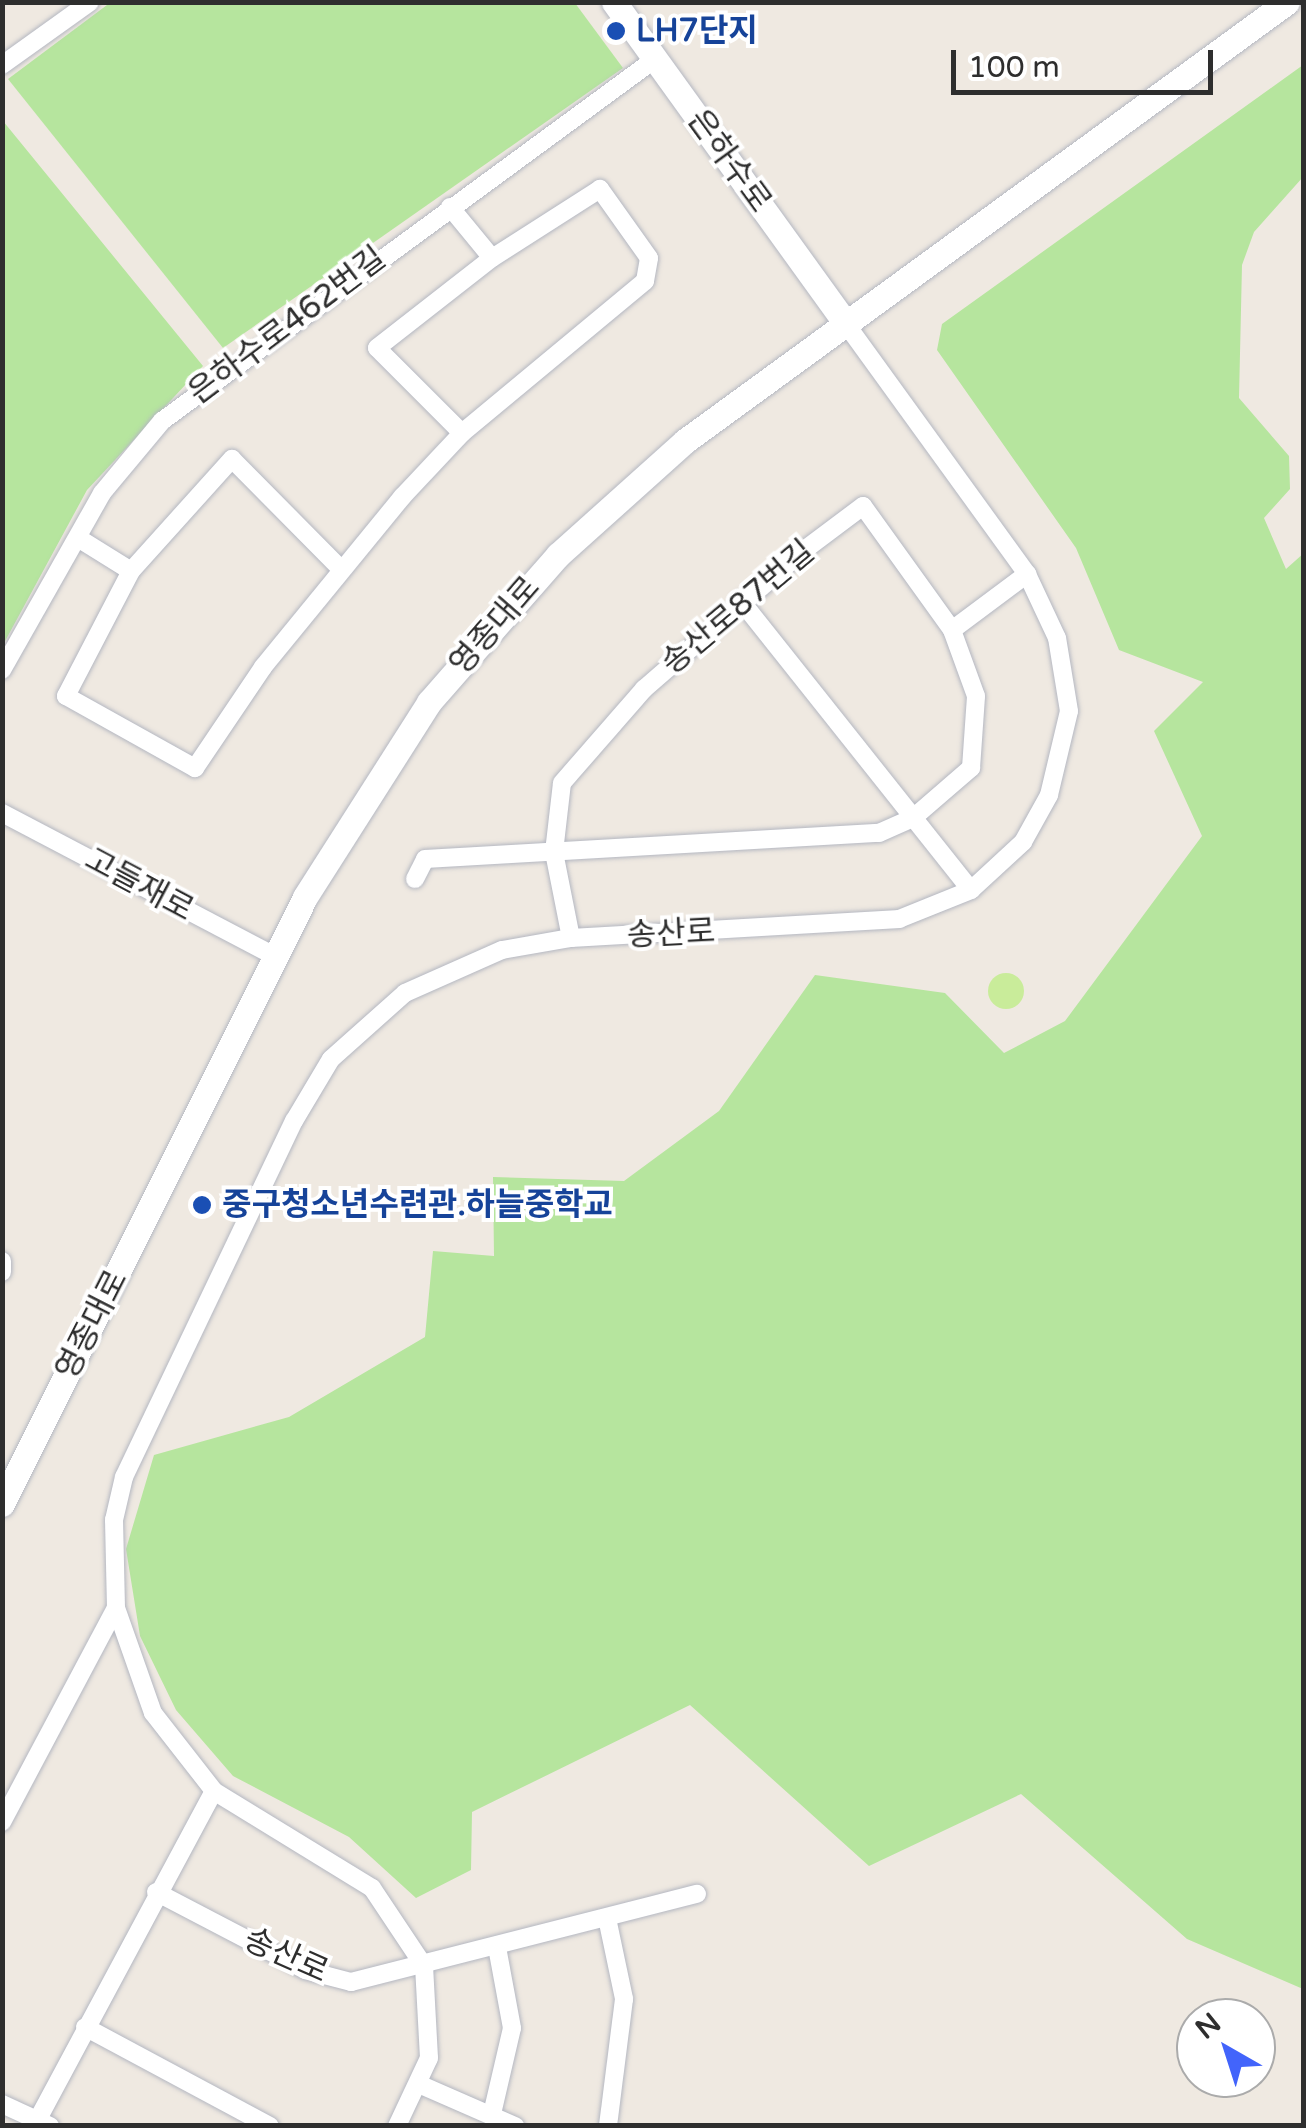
<!DOCTYPE html>
<html>
<head>
<meta charset="utf-8">
<style>
	body { margin:0 }
	#map { position:relative; width:1306px; height:2128px; overflow:hidden; background:#efe9e1; font-family:"Varela Round","Noto Sans KR",sans-serif }
	div>[style] { position:absolute }
	.green>* { inset:0; background:#b6e59e }
	.pitch>* { inset:0; background:#c9ec9a }
	.round { border-radius:50% }
	.roads { filter:drop-shadow(0 0 2px #b4b7c1) drop-shadow(0 0 2px #b4b7c1) }
	.street>* { height:18px; margin:-9px; padding:0 9px; transform-origin:9px; border-radius:9px; background:#fff }
	.secondary>* { height:25px; margin:-12.5px; padding:0 12.5px; transform-origin:12.5px; border-radius:12.5px; background:#fff }
	.dots>* { width:28px; height:28px; translate:-50% -50%; box-sizing:border-box; border:5px solid #fff; border-radius:50% }
	span { translate:-50% -50%; white-space:nowrap; text-align:center; line-height:1.15; -webkit-text-stroke:8px #fff; paint-order:stroke }
	.transit-label { font-size:32px; color:#164399; font-weight:700 }
	.left { translate:0 -50%; text-align:left }
	.street-label { font-size:32px; color:#2e2e2e }
	.frame { position:absolute; inset:0; border:5px solid #2e2e2e; pointer-events:none }
	.north { position:absolute; left:1176px; top:1998px; width:100px; height:100px; box-sizing:border-box; background:#fff; border:2px solid #ababab; border-radius:50%; rotate:321deg; font-size:28px; font-weight:700; line-height:40px; text-align:center; color:#2e2e2e }
	.north::after { content:''; display:block; margin:auto; width:35px; height:45px; background:#4264fb; clip-path:polygon(50% 0,100% 100%,50% 72%,0 100%) }
	.scale { position:absolute; left:951px; top:50px; width:262px; height:45px; box-sizing:border-box; border:5px solid #2e2e2e; border-top:0; padding-left:12px; font-size:30px; line-height:35px; white-space:nowrap; color:#2e2e2e; -webkit-text-stroke:8px #fff; paint-order:stroke }
</style>
</head>
<body>
<div id="map">
	<div class="green">
		<i style="clip-path:polygon(111px 2px,575px 3px,623px 68px,223px 348px,8px 79px)"></i>
		<i style="clip-path:polygon(1303px 65px,1303px 177px,1254px 232px,1242px 265px,1239px 398px,1289px 456px,1290px 489px,1264px 518px,1286px 569px,1304px 553px,1303px 1989px,1187px 1939px,1021px 1794px,869px 1866px,690px 1705px,472px 1812px,471px 1870px,416px 1898px,349px 1837px,233px 1776px,176px 1710px,140px 1636px,126px 1549px,154px 1455px,289px 1417px,425px 1337px,433px 1251px,494px 1256px,493px 1177px,624px 1181px,719px 1111px,815px 975px,945px 993px,1004px 1053px,1065px 1021px,1202px 836px,1154px 731px,1203px 682px,1119px 650px,1076px 548px,937px 350px,942px 324px)"></i>
		<i style="clip-path:polygon(3px 121px,203px 366px,87px 490px,3px 645px)"></i>
	</div>
	<div class="pitch">
		<i class="round" style="left:988px;top:973px;width:36px;height:36px"></i>
	</div>
	<div class="roads">
		<div class="street">
			<i style="left:2px;top:65px;width:108px;rotate:-35.6deg"></i>
			<i style="left:450px;top:207px;width:66px;rotate:50.5deg"></i>
			<i style="left:492px;top:258px;width:146px;rotate:142deg"></i>
			<i style="left:377px;top:348px;width:120px;rotate:45deg"></i>
			<i style="left:78px;top:538px;width:62px;rotate:31.9deg"></i>
			<i style="left:131px;top:571px;width:151px;rotate:-48deg"></i>
			<i style="left:232px;top:459px;width:153px;rotate:45.3deg"></i>
			<i style="left:131px;top:571px;width:141px;rotate:117.5deg"></i>
			<i style="left:66px;top:696px;width:148px;rotate:29.2deg"></i>
			<i style="left:195px;top:768px;width:122px;rotate:-56deg"></i>
			<i style="left:263px;top:667px;width:220px;rotate:-50.7deg"></i>
			<i style="left:402px;top:497px;width:88px;rotate:-46.8deg"></i>
			<i style="left:462px;top:433px;width:238px;rotate:-39.7deg"></i>
			<i style="left:645px;top:281px;width:23px;rotate:-80deg"></i>
			<i style="left:649px;top:258px;width:85px;rotate:-125.4deg"></i>
			<i style="left:600px;top:189px;width:128px;rotate:147.4deg"></i>
			<i style="left:741px;top:601px;width:369px;rotate:51.5deg"></i>
			<i style="left:2px;top:670px;width:203px;rotate:-60.5deg"></i>
			<i style="left:102px;top:493px;width:94px;rotate:-50.2deg"></i>
			<i style="left:162px;top:421px;width:612px;rotate:-36.29deg"></i>
			<i style="left:2px;top:813px;width:310px;rotate:27.7deg"></i>
			<i style="left:415px;top:879px;width:22px;rotate:-63deg"></i>
			<i style="left:425px;top:859px;width:455px;rotate:-3.3deg"></i>
			<i style="left:879px;top:833px;width:37px;rotate:-24deg"></i>
			<i style="left:913px;top:818px;width:77px;rotate:-40.8deg"></i>
			<i style="left:971px;top:768px;width:72px;rotate:-86deg"></i>
			<i style="left:976px;top:696px;width:70px;rotate:-110deg"></i>
			<i style="left:571px;top:938px;width:88px;rotate:-101.2deg"></i>
			<i style="left:554px;top:852px;width:69px;rotate:-83.4deg"></i>
			<i style="left:562px;top:783px;width:125px;rotate:-48.9deg"></i>
			<i style="left:644px;top:689px;width:211px;rotate:-41deg"></i>
			<i style="left:803px;top:551px;width:75px;rotate:-36.9deg"></i>
			<i style="left:863px;top:506px;width:153px;rotate:54.3deg"></i>
			<i style="left:952px;top:630px;width:94px;rotate:-36.7deg"></i>
			<i style="left:2px;top:1261px;width:11px;rotate:90deg"></i>
			<i style="left:2px;top:1822px;width:242px;rotate:-62deg"></i>
			<i style="left:156px;top:1892px;width:168px;rotate:27.6deg"></i>
			<i style="left:305px;top:1970px;width:48px;rotate:14.6deg"></i>
			<i style="left:351px;top:1982px;width:357px;rotate:-14.3deg"></i>
			<i style="left:607px;top:1918px;width:83px;rotate:78.1deg"></i>
			<i style="left:624px;top:1999px;width:128px;rotate:97.2deg"></i>
			<i style="left:85px;top:2027px;width:210px;rotate:28.2deg"></i>
			<i style="left:421px;top:2085px;width:103px;rotate:23.6deg"></i>
			<i style="left:2px;top:2104px;width:53px;rotate:24.6deg"></i>
			<i style="left:492px;top:2114px;width:88px;rotate:-76.9deg"></i>
			<i style="left:512px;top:2028px;width:82px;rotate:-100.5deg"></i>
			<i style="left:38px;top:2119px;width:372px;rotate:-61.8deg"></i>
			<i style="left:397px;top:2126px;width:75px;rotate:-64.8deg"></i>
			<i style="left:429px;top:2058px;width:92px;rotate:-93.1deg"></i>
			<i style="left:424px;top:1966px;width:94px;rotate:-123.7deg"></i>
			<i style="left:372px;top:1888px;width:185px;rotate:-148.5deg"></i>
			<i style="left:214px;top:1791px;width:99px;rotate:-128deg"></i>
			<i style="left:153px;top:1713px;width:111px;rotate:-109.4deg"></i>
			<i style="left:116px;top:1608px;width:88px;rotate:-91.3deg"></i>
			<i style="left:114px;top:1520px;width:44px;rotate:-76.9deg"></i>
			<i style="left:124px;top:1477px;width:395px;rotate:-64.5deg"></i>
			<i style="left:294px;top:1121px;width:72px;rotate:-59.2deg"></i>
			<i style="left:331px;top:1059px;width:99px;rotate:-41.7deg"></i>
			<i style="left:405px;top:993px;width:106px;rotate:-23.9deg"></i>
			<i style="left:502px;top:950px;width:70px;rotate:-9.9deg"></i>
			<i style="left:571px;top:938px;width:329px;rotate:-3.3deg"></i>
			<i style="left:899px;top:919px;width:78px;rotate:-21.9deg"></i>
			<i style="left:971px;top:890px;width:71px;rotate:-42.7deg"></i>
			<i style="left:1023px;top:842px;width:54px;rotate:-61deg"></i>
			<i style="left:1049px;top:795px;width:86px;rotate:-76.6deg"></i>
			<i style="left:1069px;top:711px;width:74px;rotate:-99.3deg"></i>
			<i style="left:1057px;top:638px;width:71px;rotate:-115.1deg"></i>
			<i style="left:1027px;top:574px;width:314px;rotate:-125.9deg"></i>
		</div>
		<div class="secondary">
			<i style="left:614px;top:2px;width:392px;rotate:54.2deg"></i>
			<i style="left:2px;top:1504px;width:678px;rotate:-63.47deg"></i>
			<i style="left:305px;top:897px;width:231px;rotate:-57.5deg"></i>
			<i style="left:429px;top:702px;width:196px;rotate:-48.7deg"></i>
			<i style="left:558px;top:555px;width:171px;rotate:-41.9deg"></i>
			<i style="left:685px;top:441px;width:745px;rotate:-36.1deg"></i>
		</div>
	</div>
	<div class="dots">
		<i style="left:616px;top:31px;background:#1a4fb4"></i>
		<i style="left:202px;top:1205px;background:#1a4fb4"></i>
	</div>
	<div class="transit-label">
		<span class="left" style="left:636px;top:31px">LH7단지</span>
		<span class="left" style="left:222px;top:1205px">중구청소년수련관.하늘중학교</span>
	</div>
	<div class="street-label">
		<span style="left:729px;top:161px;rotate:54deg">은하수로</span>
		<span style="left:287px;top:326px;rotate:-37deg">은하수로462번길</span>
		<span style="left:738px;top:608px;rotate:-40deg">송산로87번길</span>
		<span style="left:495px;top:626px;rotate:-49deg">영종대로</span>
		<span style="left:139px;top:885px;rotate:28deg">고들재로</span>
		<span style="left:671px;top:934px;rotate:-3deg">송산로</span>
		<span style="left:92px;top:1325px;rotate:-63deg">영종대로</span>
		<span style="left:286px;top:1956px;rotate:24deg">송산로</span>
	</div>
	<div class="frame"></div>
	<div class="north">N</div>
	<div class="scale">100 m</div>
</div>
</body>
</html>
